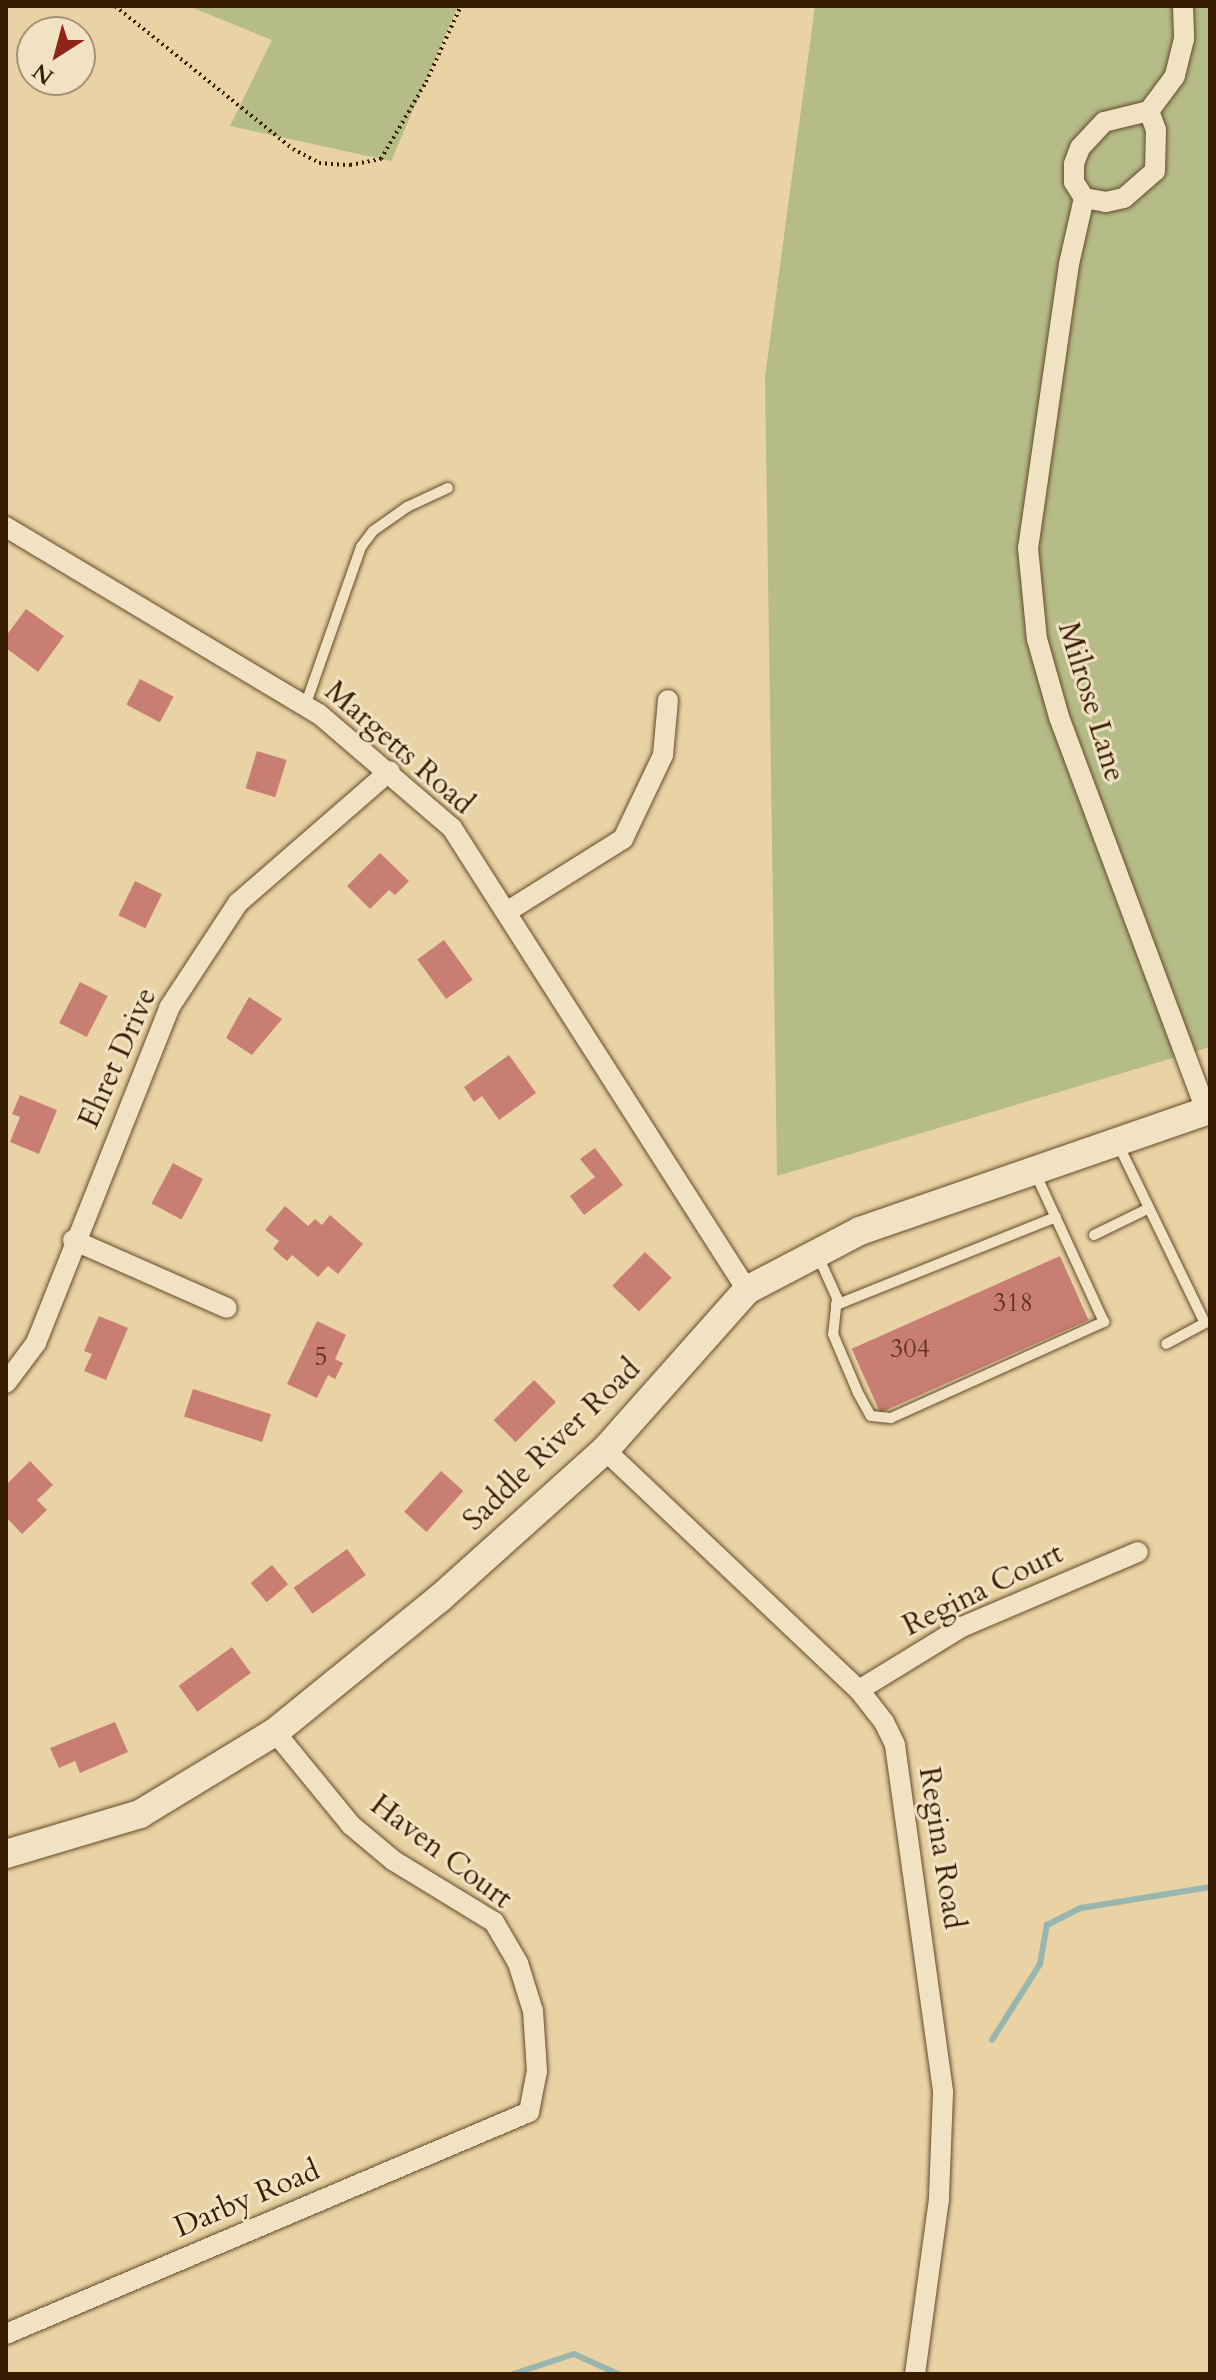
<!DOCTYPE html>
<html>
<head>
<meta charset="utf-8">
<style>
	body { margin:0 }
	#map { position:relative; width:1216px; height:2380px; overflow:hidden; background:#e9d3a4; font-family:Cardo,serif }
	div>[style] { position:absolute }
	.green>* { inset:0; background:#b5bc87 }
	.stream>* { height:6px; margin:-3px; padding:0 3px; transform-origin:3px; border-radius:3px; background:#99b6ae }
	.building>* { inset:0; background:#c97e73; transform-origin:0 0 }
	.path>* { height:4px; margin-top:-2px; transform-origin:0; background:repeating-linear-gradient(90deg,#381d00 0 2px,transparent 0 6px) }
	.roads { filter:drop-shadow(0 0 2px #644a29) drop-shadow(0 0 2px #644a29) }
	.lane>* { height:10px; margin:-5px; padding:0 5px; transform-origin:5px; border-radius:5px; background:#f1e2c4 }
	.street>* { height:20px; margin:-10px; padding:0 10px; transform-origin:10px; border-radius:10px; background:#f1e2c4 }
	.secondary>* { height:28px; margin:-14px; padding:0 14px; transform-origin:14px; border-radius:14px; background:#f1e2c4 }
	span { translate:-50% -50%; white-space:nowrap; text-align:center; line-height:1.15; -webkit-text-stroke:6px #f1e2c4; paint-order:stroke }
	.number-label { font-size:26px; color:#5c351d }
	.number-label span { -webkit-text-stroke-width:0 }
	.street-label { font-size:30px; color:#381d00 }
	.frame { position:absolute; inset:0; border:8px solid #381d00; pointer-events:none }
	.north { position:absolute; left:16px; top:16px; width:80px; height:80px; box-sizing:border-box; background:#f1e2c4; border:2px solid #a79376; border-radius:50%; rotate:216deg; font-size:22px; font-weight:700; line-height:32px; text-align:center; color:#381d00 }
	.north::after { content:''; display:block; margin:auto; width:28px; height:36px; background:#8f2418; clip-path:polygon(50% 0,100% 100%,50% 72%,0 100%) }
</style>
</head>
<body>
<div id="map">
	<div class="green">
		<i style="clip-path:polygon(188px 6px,458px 6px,391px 161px,230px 126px,272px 40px)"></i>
		<i style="clip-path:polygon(815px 6px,1210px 6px,1210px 1047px,777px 1176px,765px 377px)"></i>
	</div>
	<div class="stream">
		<i style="left:992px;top:2040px;width:90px;rotate:-57.7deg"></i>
		<i style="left:1040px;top:1964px;width:40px;rotate:-80deg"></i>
		<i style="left:1047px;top:1925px;width:38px;rotate:-27deg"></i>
		<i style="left:1081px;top:1908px;width:131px;rotate:-9.2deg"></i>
		<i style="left:513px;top:2374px;width:64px;rotate:-18.2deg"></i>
		<i style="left:574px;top:2354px;width:48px;rotate:24.4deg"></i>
	</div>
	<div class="building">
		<i style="clip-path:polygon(26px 609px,64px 636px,38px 672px,6px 648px,6px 636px)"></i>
		<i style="left:140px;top:679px;width:38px;height:29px;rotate:28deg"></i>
		<i style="left:257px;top:751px;width:31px;height:39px;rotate:17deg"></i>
		<i style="clip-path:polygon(380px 853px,409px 881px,395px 895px,389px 890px,370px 909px,347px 886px)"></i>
		<i style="left:135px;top:881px;width:30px;height:38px;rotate:26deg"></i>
		<i style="left:444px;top:940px;width:49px;height:33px;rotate:54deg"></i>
		<i style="left:80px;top:982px;width:31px;height:46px;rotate:27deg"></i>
		<i style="clip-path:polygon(249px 997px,282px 1019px,252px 1055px,226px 1038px)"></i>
		<i style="clip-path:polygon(509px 1055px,536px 1093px,499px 1120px,482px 1096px,474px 1102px,464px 1087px)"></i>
		<i style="clip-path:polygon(20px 1095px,57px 1110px,39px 1154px,10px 1142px,20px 1117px,12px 1114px)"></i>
		<i style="clip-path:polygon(595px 1148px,623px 1185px,584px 1215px,570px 1196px,595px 1177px,580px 1159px)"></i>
		<i style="left:173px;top:1163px;width:34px;height:46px;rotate:28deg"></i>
		<i style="clip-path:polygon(285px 1206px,308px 1226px,315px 1219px,322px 1225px,330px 1215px,363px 1244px,338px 1274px,328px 1266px,318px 1277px,292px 1255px,287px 1261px,273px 1249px,279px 1241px,265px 1230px)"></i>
		<i style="left:645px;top:1252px;width:37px;height:47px;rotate:44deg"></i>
		<i style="left:1060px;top:1256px;width:70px;height:228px;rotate:66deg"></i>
		<i style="clip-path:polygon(99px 1316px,128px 1328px,106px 1380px,84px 1371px,92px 1354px,84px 1351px)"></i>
		<i style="clip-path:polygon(317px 1321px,346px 1335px,335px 1359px,343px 1363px,335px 1379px,328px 1375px,317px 1398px,287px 1384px)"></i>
		<i style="left:534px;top:1380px;width:31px;height:57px;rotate:45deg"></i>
		<i style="left:193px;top:1389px;width:82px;height:29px;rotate:18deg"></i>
		<i style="clip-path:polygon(30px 1461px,53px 1485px,37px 1500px,47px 1510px,22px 1534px,6px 1517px,6px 1485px)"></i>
		<i style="left:441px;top:1471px;width:30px;height:55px;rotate:42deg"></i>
		<i style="left:347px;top:1549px;width:32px;height:66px;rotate:54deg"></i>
		<i style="left:272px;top:1565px;width:25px;height:28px;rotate:50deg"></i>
		<i style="left:232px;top:1647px;width:32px;height:66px;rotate:54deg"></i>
		<i style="clip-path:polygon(115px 1722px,128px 1752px,80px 1773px,75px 1761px,59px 1768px,50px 1748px)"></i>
	</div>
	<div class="path">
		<i style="left:115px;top:6px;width:228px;rotate:38.8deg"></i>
		<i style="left:293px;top:149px;width:30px;rotate:28deg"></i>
		<i style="left:319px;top:163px;width:31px;rotate:4deg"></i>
		<i style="left:350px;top:165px;width:32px;rotate:-11deg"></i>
		<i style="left:381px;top:159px;width:89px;rotate:-59.7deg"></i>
		<i style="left:426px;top:82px;width:84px;rotate:-65.3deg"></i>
	</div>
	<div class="roads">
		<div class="lane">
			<i style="left:305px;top:706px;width:169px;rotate:-70.6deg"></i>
			<i style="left:361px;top:547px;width:20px;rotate:-53deg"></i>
			<i style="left:373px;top:531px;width:42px;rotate:-35.2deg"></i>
			<i style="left:407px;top:507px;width:45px;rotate:-24.9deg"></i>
			<i style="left:1118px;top:1144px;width:199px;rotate:64.1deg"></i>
			<i style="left:1205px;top:1323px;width:44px;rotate:151.7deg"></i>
			<i style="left:1094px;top:1235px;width:61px;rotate:-26.1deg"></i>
			<i style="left:818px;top:1256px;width:46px;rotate:65.7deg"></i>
			<i style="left:837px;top:1298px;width:36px;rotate:96deg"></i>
			<i style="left:833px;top:1334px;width:64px;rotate:67deg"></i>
			<i style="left:858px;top:1393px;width:26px;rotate:61deg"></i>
			<i style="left:871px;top:1416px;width:20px;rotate:6deg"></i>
			<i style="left:891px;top:1418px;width:234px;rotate:-24.3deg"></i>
			<i style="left:1104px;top:1322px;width:164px;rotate:-114.8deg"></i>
			<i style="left:836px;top:1305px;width:237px;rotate:-21.8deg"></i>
		</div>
		<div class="street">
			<i style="left:1183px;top:6px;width:33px;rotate:88deg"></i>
			<i style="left:1184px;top:39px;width:38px;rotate:104deg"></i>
			<i style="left:1175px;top:76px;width:44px;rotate:126.6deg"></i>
			<i style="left:1149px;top:111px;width:46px;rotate:166.3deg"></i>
			<i style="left:1104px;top:122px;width:35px;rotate:133deg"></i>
			<i style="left:1080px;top:148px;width:17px;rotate:111deg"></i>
			<i style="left:1074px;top:164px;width:18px;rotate:90deg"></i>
			<i style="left:1074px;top:182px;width:19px;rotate:58deg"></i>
			<i style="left:1084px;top:198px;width:68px;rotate:102.8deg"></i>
			<i style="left:1069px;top:264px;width:287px;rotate:98.2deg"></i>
			<i style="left:1028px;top:548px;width:91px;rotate:84.4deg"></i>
			<i style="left:1037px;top:639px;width:81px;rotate:74.2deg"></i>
			<i style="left:1059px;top:717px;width:421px;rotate:69.5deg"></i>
			<i style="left:1084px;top:198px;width:22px;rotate:10deg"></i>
			<i style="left:1106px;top:202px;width:18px;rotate:-13deg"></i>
			<i style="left:1124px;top:198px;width:41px;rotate:-41.1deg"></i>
			<i style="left:1155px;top:171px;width:41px;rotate:-88.6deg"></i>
			<i style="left:1156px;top:130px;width:20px;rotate:-110deg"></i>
			<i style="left:6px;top:527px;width:365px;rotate:30.9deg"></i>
			<i style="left:319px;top:714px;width:175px;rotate:40.6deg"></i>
			<i style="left:452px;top:828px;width:548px;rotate:57.44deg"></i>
			<i style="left:508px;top:911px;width:136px;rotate:-32.1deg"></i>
			<i style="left:623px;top:839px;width:93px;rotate:-64.5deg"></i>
			<i style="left:663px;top:755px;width:55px;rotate:-84.8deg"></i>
			<i style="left:73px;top:1240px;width:168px;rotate:23.8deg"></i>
			<i style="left:6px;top:1383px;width:50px;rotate:-53.1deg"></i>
			<i style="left:36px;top:1343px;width:360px;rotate:-68.3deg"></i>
			<i style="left:169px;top:1008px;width:126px;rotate:-56.7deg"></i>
			<i style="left:238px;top:903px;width:201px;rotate:-41deg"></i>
			<i style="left:605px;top:1450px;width:349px;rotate:43.4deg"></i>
			<i style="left:859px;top:1690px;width:41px;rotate:52deg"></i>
			<i style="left:884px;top:1722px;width:25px;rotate:64deg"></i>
			<i style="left:895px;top:1745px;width:351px;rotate:82.1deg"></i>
			<i style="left:943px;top:2093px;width:106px;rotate:92.2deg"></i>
			<i style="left:939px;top:2199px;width:177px;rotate:97.8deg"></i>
			<i style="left:859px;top:1690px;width:121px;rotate:-31.5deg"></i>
			<i style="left:962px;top:1627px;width:191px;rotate:-23.1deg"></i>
			<i style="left:6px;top:2334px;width:568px;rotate:-23deg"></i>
			<i style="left:529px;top:2112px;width:42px;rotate:-79deg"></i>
			<i style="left:537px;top:2071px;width:60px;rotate:-93.8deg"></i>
			<i style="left:533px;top:2011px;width:50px;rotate:-107.4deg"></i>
			<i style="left:518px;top:1963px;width:48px;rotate:-120.3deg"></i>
			<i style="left:494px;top:1922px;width:117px;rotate:-148.6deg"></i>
			<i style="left:394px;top:1861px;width:56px;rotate:-140.1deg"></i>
			<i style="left:351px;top:1825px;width:120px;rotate:-129.3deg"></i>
		</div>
		<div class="secondary">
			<i style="left:6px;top:1854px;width:140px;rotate:-16.6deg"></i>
			<i style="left:140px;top:1814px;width:158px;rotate:-31.3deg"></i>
			<i style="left:275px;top:1732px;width:213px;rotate:-39.1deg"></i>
			<i style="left:440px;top:1598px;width:222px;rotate:-41.9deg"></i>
			<i style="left:605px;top:1450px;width:214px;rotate:-48.4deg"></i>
			<i style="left:747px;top:1290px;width:127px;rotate:-27.6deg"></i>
			<i style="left:860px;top:1231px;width:370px;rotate:-19.1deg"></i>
		</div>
	</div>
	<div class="number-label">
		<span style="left:1013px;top:1303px">318</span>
		<span style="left:910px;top:1349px">304</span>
		<span style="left:321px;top:1357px">5</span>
	</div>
	<div class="street-label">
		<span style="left:1091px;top:702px;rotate:73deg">Milrose Lane</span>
		<span style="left:399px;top:748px;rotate:41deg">Margetts Road</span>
		<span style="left:118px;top:1058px;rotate:-66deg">Ehret Drive</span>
		<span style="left:552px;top:1445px;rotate:-44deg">Saddle River Road</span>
		<span style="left:983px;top:1590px;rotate:-26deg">Regina Court</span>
		<span style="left:941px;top:1848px;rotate:81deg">Regina Road</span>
		<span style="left:441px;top:1852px;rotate:37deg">Haven Court</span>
		<span style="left:247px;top:2199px;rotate:-23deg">Darby Road</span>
	</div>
	<div class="frame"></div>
	<div class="north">N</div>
</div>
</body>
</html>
